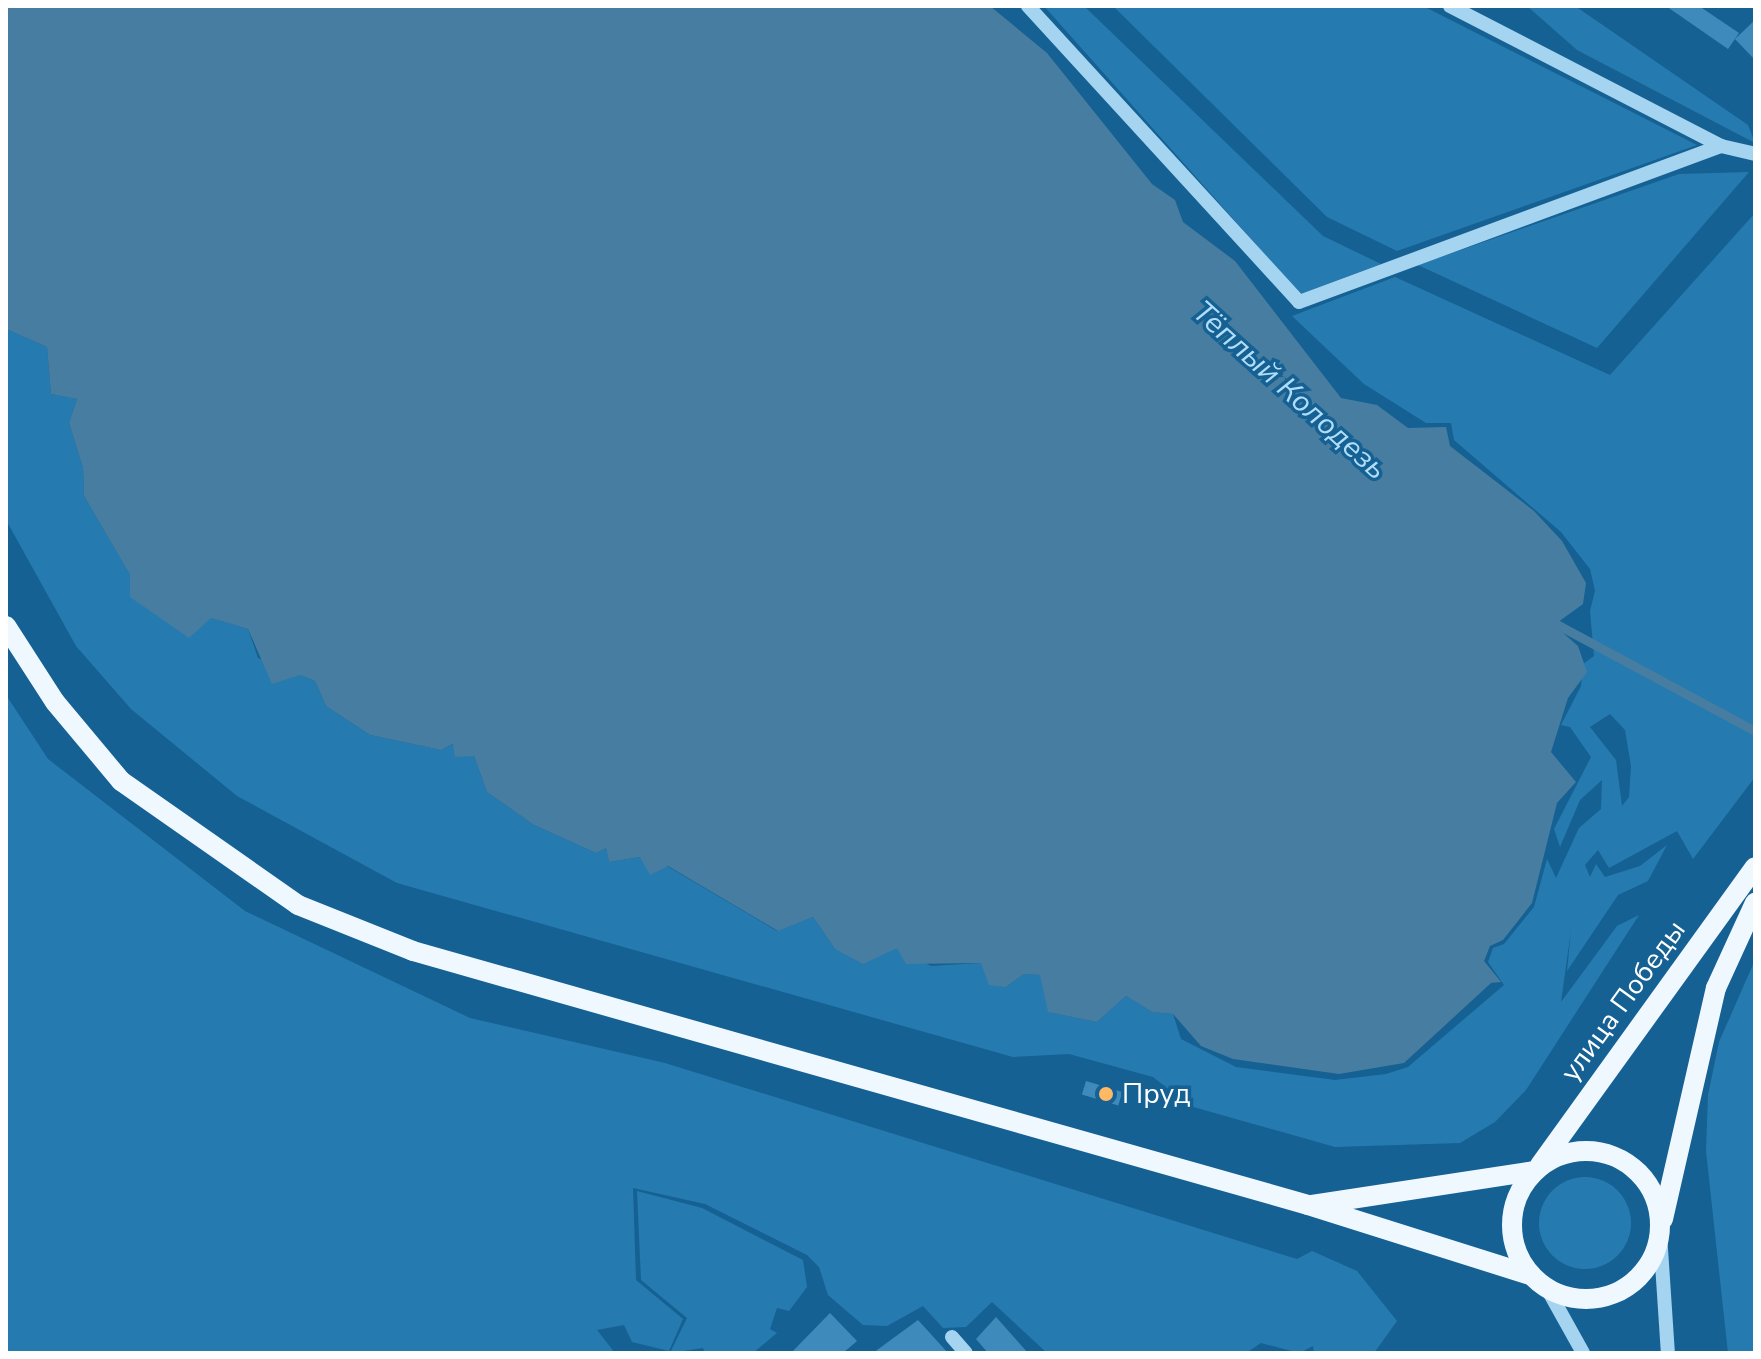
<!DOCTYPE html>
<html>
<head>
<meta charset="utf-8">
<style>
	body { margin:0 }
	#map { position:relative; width:1761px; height:1359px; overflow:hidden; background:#166193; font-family:"Nunito Sans",sans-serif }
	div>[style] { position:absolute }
	.green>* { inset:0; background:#257bb0 }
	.round { border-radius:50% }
	.water>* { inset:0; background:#477da0 }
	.stream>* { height:9px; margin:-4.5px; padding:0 4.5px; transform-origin:4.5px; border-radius:4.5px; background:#477da0 }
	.building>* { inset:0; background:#3e8bbb; transform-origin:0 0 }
	.minor>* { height:14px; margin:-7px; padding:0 7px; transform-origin:7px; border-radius:7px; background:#a5d4f1 }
	.major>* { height:20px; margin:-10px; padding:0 10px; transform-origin:10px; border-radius:10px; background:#eff8ff }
	.major>.ring { margin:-10px; padding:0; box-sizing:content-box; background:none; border:20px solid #eff8ff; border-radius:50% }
	.dots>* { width:22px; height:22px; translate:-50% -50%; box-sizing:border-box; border:4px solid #166193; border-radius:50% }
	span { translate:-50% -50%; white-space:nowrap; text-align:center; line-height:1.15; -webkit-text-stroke:7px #166193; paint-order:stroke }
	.street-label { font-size:28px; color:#fff }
	.poi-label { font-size:28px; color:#fff }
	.left { translate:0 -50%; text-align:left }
	.water-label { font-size:30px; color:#b1ddf8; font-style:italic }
	.frame { position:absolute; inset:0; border:8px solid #fff; pointer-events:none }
</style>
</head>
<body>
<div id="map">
	<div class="green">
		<i style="clip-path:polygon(1044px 6px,1084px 6px,1323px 236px,1381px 264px,1300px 294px)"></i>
		<i style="clip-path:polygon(1113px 6px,1423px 6px,1697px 145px,1397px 251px,1327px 217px)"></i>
		<i style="clip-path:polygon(1527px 6px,1575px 6px,1748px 125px,1755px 143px,1577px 50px)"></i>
		<i style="clip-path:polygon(1749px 172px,1597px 348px,1418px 265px,1679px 174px)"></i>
		<i style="clip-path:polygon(evenodd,1755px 213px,1755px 777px,1693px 859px,1677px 831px,1609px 868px,1598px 850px,1585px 865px,1590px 877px,1596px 864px,1605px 877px,1640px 866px,1667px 845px,1648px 881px,1618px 895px,1567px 971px,1571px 930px,1561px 1002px,1617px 926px,1639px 915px,1526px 1090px,1495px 1122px,1460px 1143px,1335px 1147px,1190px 1106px,1153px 1077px,1069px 1054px,1013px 1057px,397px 883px,237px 796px,131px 709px,76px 646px,6px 520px,6px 329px,47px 347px,51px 394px,77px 399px,69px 423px,83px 468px,84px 496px,130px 575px,211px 618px,248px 629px,258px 658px,315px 681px,326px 706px,370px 735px,441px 750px,454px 744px,474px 756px,487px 792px,534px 825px,596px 853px,606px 848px,609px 862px,640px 857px,667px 866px,777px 931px,813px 917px,835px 949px,897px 948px,931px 966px,981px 963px,1006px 987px,1024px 974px,1041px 975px,1049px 1012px,1097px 1022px,1126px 996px,1152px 1012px,1173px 1014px,1181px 1039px,1236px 1067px,1335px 1080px,1386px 1074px,1408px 1067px,1504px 985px,1488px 962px,1493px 948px,1504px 944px,1534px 907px,1547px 859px,1556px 878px,1579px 828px,1601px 809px,1602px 780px,1580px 800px,1560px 847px,1554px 829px,1591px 757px,1570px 727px,1561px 725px,1581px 686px,1583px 664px,1594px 656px,1590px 611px,1595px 591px,1590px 569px,1561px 532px,1454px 440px,1451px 423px,1426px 423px,1364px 384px,1292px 316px,1395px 277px,1610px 375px,1755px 213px,1610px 714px,1625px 730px,1631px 766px,1629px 797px,1622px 806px,1616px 760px,1590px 727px,1610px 714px)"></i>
		<i style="clip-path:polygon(6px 695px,48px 759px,245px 911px,470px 1018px,665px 1063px,1297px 1259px,1312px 1251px,1357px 1271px,1397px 1321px,1374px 1353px,1314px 1353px,1313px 1346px,1299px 1353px,1261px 1343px,1246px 1353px,1047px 1353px,992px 1302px,966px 1327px,943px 1328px,923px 1306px,887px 1326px,863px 1325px,828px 1295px,819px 1267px,807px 1255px,705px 1204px,633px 1188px,636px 1280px,683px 1319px,669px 1351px,632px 1342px,624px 1325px,597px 1330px,615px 1353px,6px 1353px)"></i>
		<i style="clip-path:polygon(1755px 960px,1755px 1353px,1728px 1353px,1706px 1151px,1708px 1095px,1719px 1042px)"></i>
		<i class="round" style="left:1539px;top:1177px;width:92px;height:92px"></i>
		<i style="clip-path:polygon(637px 1191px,702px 1208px,803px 1260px,807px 1287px,789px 1311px,777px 1308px,770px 1329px,777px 1333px,753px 1353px,705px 1353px,703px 1348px,670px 1353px,687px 1318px,641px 1280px)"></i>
	</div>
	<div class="water">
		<i style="clip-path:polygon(6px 6px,990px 6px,1047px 53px,1152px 184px,1175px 200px,1183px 222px,1235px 261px,1341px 398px,1377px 405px,1408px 428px,1446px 427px,1450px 446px,1534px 511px,1562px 541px,1586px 583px,1583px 604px,1554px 625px,1578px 646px,1587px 672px,1568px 698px,1551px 752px,1576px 782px,1557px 803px,1532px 903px,1503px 940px,1490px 946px,1484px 961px,1501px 982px,1491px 983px,1404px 1063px,1339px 1074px,1233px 1059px,1201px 1046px,1173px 1014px,1152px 1012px,1126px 996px,1097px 1022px,1048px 1012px,1040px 975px,1024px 974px,1006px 987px,989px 985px,981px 963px,906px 964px,897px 948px,863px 964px,835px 949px,813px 917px,778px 931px,668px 866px,650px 875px,640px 857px,609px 862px,606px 848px,596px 853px,534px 825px,487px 792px,474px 756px,455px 757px,453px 744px,441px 750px,370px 735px,326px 706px,315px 681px,300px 675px,272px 684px,248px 629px,211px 618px,189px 638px,130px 597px,130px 575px,84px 496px,83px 468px,69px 423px,77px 399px,51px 394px,47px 347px,6px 329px)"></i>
	</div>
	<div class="stream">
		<i style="left:1547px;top:619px;width:236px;rotate:28.3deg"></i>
	</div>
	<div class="building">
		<i style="clip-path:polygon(1666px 6px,1699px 6px,1739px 33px,1728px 49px)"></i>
		<i style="clip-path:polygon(1755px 20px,1755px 60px,1735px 39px)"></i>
		<i style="left:1086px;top:1081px;width:38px;height:14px;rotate:17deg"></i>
		<i style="clip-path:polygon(830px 1313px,857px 1341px,843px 1353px,791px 1353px)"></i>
		<i style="clip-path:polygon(996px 1317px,1028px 1353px,988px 1353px,976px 1339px)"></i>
		<i style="clip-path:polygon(918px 1320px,948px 1353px,873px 1353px)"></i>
	</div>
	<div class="minor">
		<i style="left:1028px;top:6px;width:401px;rotate:47.5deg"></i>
		<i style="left:1299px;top:302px;width:450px;rotate:-20.3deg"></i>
		<i style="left:1450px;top:6px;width:305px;rotate:27.3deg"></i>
		<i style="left:1721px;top:146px;width:35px;rotate:13deg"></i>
		<i style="left:1660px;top:1234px;width:119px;rotate:86.2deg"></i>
		<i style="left:1548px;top:1290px;width:72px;rotate:60.9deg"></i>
		<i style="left:952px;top:1337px;width:21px;rotate:49deg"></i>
	</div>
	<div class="major">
		<i style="left:6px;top:626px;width:90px;rotate:57.2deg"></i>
		<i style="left:55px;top:702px;width:103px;rotate:50.1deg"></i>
		<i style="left:121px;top:781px;width:216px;rotate:35deg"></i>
		<i style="left:298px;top:905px;width:124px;rotate:21.8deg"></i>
		<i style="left:413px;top:951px;width:930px;rotate:15.84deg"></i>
		<i style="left:1308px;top:1205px;width:233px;rotate:17.5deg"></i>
		<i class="ring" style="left:1512px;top:1151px;width:128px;height:128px"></i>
		<i style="left:1540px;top:1165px;width:367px;rotate:-54.2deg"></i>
		<i style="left:1312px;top:1205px;width:226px;rotate:-8.7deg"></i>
		<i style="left:1663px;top:1219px;width:237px;rotate:-77.1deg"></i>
		<i style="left:1716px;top:988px;width:94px;rotate:-65.4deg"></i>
	</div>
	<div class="dots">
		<i style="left:1106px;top:1094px;background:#ffb965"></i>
	</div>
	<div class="street-label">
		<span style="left:1623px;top:1001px;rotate:-54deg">улица Победы</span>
	</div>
	<div class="poi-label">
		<span class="left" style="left:1122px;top:1094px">Пруд</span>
	</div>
	<div class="water-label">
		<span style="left:1289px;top:391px;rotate:42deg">Тёплый Колодезь</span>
	</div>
	<div class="frame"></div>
</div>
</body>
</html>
